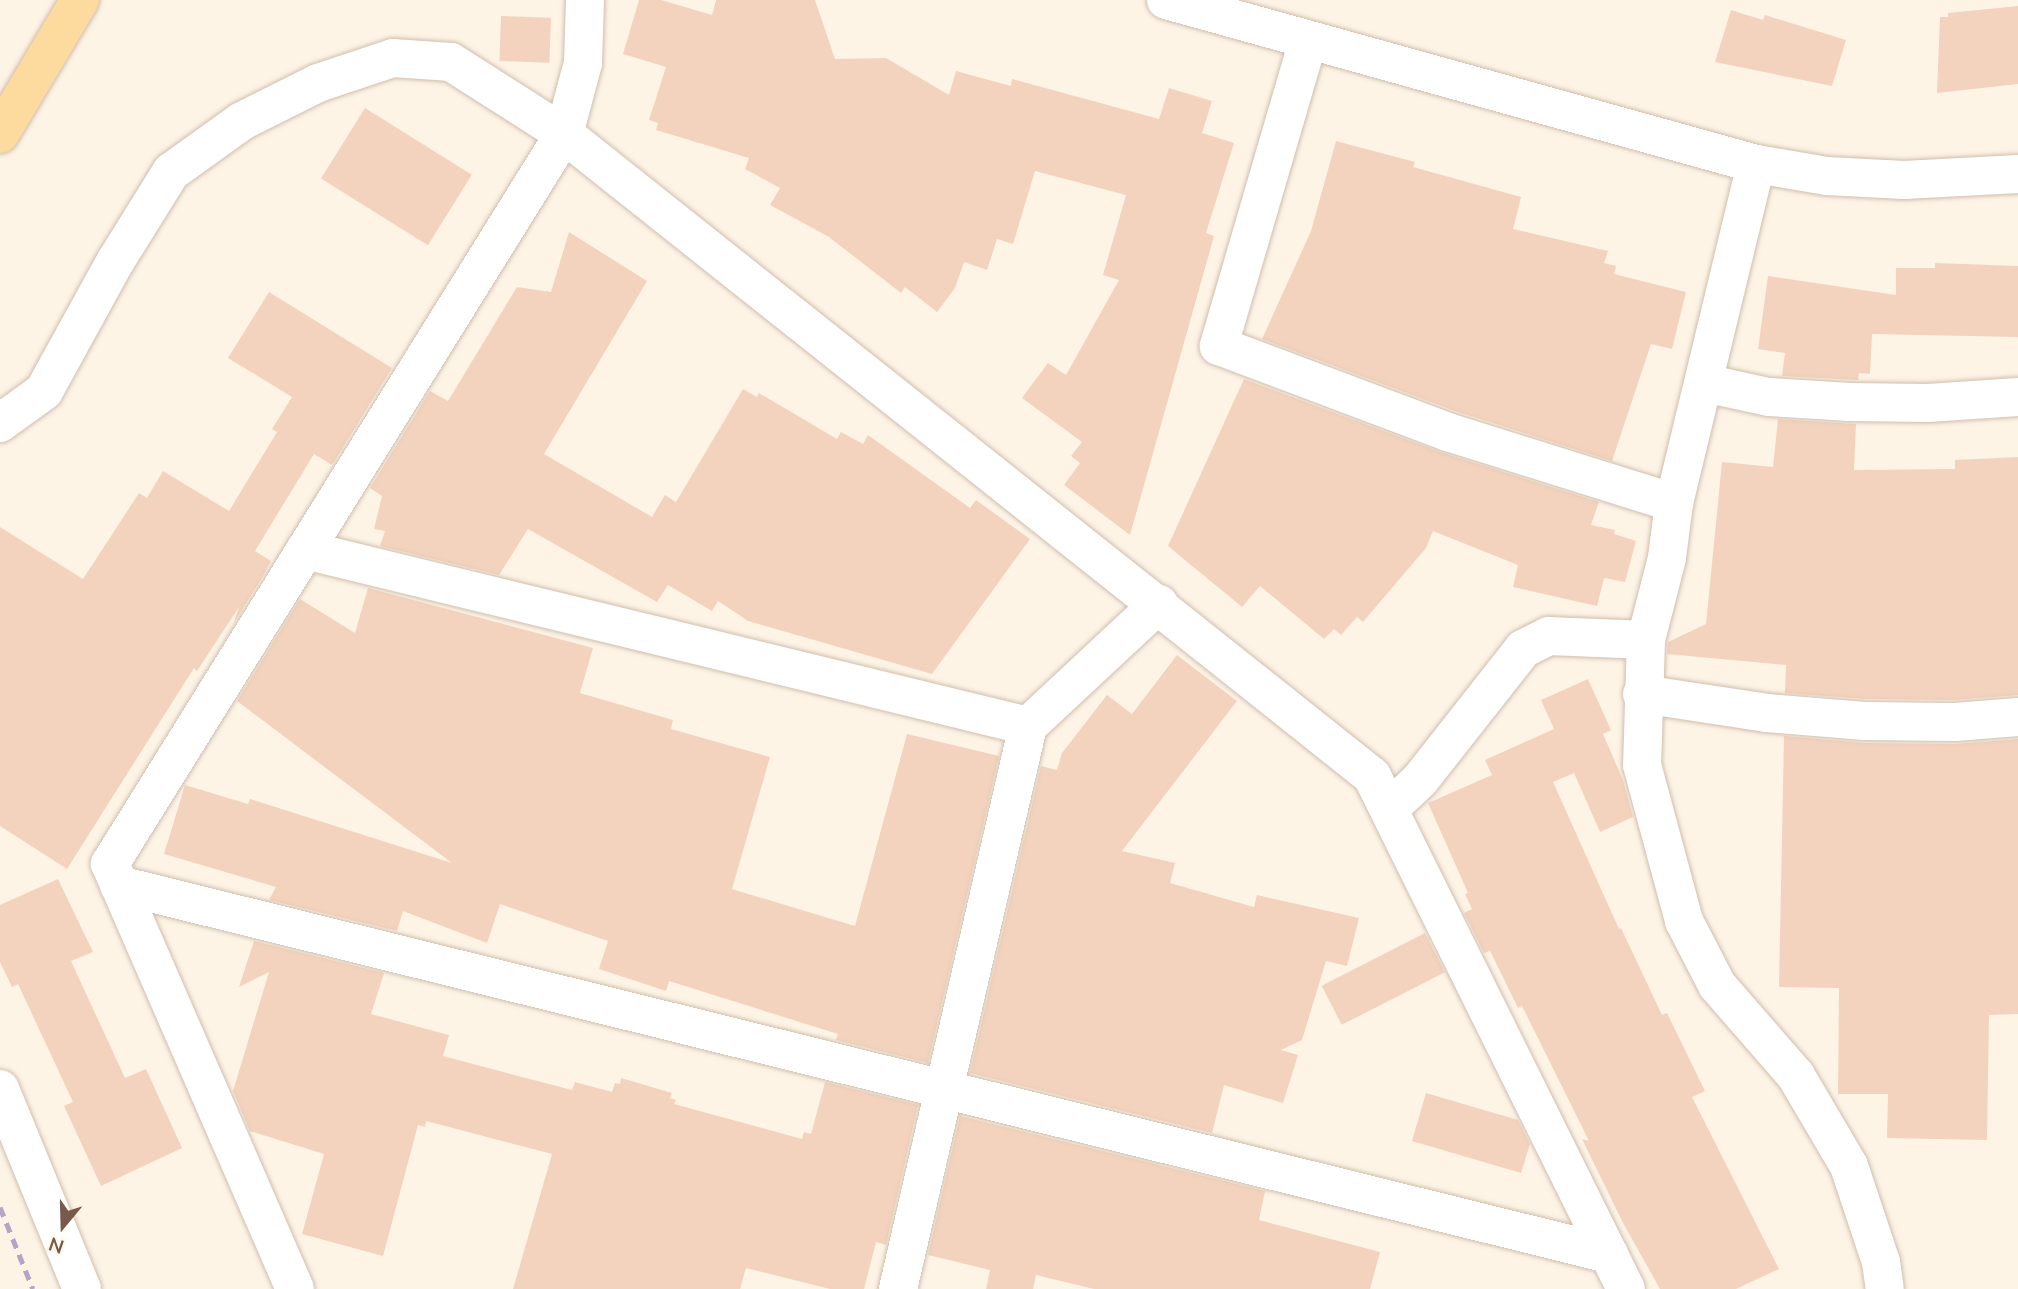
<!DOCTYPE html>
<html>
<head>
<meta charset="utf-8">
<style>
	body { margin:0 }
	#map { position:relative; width:2018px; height:1289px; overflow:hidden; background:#fdf4e6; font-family:Mulish,sans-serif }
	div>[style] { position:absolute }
	.building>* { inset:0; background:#f3d3bd; transform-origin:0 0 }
	.roads { filter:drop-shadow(0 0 2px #d1beae) drop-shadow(0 0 2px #d1beae) }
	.minor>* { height:38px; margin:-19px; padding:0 19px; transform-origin:19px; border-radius:19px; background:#fff }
	.major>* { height:38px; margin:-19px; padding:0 19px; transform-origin:19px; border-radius:19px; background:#fdda9d }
	.rail>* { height:5px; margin-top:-2.5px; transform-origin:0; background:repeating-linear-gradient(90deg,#b7a3c8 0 10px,transparent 0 17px) }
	span { translate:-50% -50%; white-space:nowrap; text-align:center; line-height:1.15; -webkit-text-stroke:6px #fff8ed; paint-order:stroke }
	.north { position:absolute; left:28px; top:1191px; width:70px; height:70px; -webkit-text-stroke:5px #fff8ed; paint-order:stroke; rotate:199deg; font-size:19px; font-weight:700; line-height:28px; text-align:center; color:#775a4a }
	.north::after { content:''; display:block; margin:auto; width:24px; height:32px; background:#775a4a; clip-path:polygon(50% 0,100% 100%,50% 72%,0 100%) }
</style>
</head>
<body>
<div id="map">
	<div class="building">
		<i style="clip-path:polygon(639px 0,661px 0,712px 15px,716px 0,815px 0,835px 59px,886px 58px,949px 95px,956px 71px,1011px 86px,1012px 79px,1159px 119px,1169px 88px,1212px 101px,1202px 133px,1234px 143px,1206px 233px,1214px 236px,1130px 535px,1064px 485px,1080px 463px,1071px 456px,1082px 442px,1022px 398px,1048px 363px,1066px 375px,1119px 280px,1103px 275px,1126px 195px,1035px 171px,1013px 244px,997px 239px,987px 270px,964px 262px,955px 288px,937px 312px,905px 287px,901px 293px,829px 237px,770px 205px,780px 188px,745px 169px,749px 158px,656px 130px,658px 123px,649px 120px,666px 67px,623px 54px)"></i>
		<i style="clip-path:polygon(2018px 6px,2018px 84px,1937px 93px,1940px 17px,1948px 17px,1948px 13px)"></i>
		<i style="clip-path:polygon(1731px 10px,1763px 20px,1765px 15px,1846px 40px,1832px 86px,1715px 62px)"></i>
		<i style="left:501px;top:16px;width:50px;height:45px;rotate:2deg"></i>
		<i style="left:365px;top:108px;width:126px;height:83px;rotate:32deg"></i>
		<i style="clip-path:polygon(1336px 141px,1415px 162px,1413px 167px,1521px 197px,1513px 229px,1608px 251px,1604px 263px,1616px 266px,1614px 274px,1686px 292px,1672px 349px,1651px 344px,1612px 461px,1455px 411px,1262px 339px,1311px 231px)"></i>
		<i style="clip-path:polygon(569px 232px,647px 281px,544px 454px,652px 517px,665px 495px,676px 502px,743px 389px,757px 397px,759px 393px,837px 439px,841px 432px,863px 444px,868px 435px,970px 508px,976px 500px,1030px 539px,932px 674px,748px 621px,718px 601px,712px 611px,668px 585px,657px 602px,528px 529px,499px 575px,380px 546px,385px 531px,374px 529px,382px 496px,370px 488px,430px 391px,448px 401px,517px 287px,551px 292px)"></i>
		<i style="clip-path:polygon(1935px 263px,2018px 266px,2018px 337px,1872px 334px,1870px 374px,1859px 373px,1858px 380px,1782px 376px,1785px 353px,1758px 349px,1768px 276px,1896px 295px,1896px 268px,1935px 268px)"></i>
		<i style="clip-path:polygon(269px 292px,392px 368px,332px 465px,314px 454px,255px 551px,271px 561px,263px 576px,234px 623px,239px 607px,197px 671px,194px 668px,67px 869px,0 826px,0 527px,83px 579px,139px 493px,147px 498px,163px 471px,229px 511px,277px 432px,272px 429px,292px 397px,228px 358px)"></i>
		<i style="clip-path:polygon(1244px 379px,1440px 452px,1599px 502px,1591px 525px,1615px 530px,1614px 534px,1636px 541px,1625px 582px,1604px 578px,1597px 606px,1513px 587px,1518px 565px,1433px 531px,1426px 548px,1363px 622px,1357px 617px,1341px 635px,1334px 629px,1324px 639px,1260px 586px,1242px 607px,1168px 546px)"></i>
		<i style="clip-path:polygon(1778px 419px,1856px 424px,1854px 470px,1955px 469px,1955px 460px,2018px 457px,2018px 695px,1954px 700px,1866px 699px,1785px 693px,1786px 665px,1667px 654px,1668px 642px,1706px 624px,1722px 462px,1773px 467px)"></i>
		<i style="clip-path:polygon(368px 588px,593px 648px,580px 693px,673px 720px,671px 729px,770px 757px,732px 889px,855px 926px,907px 734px,999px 756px,928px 1063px,836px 1040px,838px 1034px,669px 981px,666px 991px,599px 969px,608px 941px,500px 904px,487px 943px,403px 911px,397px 931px,269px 900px,276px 887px,164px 854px,185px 785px,248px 804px,250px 799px,452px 863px,237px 701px,300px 599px,355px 633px)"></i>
		<i style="clip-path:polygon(1177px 655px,1237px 701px,1122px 851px,1175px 863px,1170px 883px,1254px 907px,1257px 895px,1359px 918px,1347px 966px,1326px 961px,1302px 1040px,1281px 1050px,1298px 1055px,1283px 1103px,1224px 1085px,1212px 1133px,970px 1073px,1041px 766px,1057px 770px,1062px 753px,1107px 695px,1132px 714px)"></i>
		<i style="clip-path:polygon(1588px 679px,1611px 730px,1603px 734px,1623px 780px,1633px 817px,1600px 832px,1574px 773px,1553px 782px,1619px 929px,1621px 928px,1662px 1015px,1667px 1013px,1705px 1091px,1692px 1097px,1779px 1269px,1736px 1289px,1660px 1289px,1623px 1223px,1582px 1139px,1589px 1141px,1522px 1006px,1518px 1008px,1490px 951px,1484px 953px,1464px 913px,1472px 909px,1465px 894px,1468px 893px,1428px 803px,1492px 775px,1485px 760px,1554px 729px,1541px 700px)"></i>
		<i style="clip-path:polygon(1784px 736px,1865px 743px,1955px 744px,2018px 739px,2018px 1014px,1989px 1015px,1987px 1140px,1887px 1138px,1888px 1094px,1838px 1094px,1839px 988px,1779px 987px)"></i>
		<i style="clip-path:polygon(58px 879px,93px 952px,71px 961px,125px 1078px,146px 1069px,182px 1148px,101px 1186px,64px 1106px,73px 1102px,18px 984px,12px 987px,0 962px,0 905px)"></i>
		<i style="left:1425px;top:933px;width:44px;height:116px;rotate:63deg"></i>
		<i style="clip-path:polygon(254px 941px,384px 973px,371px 1014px,449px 1035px,443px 1056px,572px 1090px,575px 1082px,612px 1092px,615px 1083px,620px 1084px,621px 1078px,672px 1093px,670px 1098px,676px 1100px,674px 1104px,802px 1139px,804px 1132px,811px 1134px,825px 1082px,918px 1105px,886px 1245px,876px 1242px,864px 1289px,830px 1289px,746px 1268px,740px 1289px,513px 1289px,552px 1154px,426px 1121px,425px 1127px,418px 1125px,383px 1256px,302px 1234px,324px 1154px,250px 1131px,233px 1091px,269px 972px,239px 987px)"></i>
		<i style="clip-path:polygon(1426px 1093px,1518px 1120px,1530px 1144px,1521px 1173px,1412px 1141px)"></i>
		<i style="clip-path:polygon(960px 1116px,1265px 1191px,1259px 1220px,1380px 1252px,1370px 1289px,1094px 1289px,1036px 1275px,1033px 1289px,986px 1289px,990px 1270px,928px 1255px)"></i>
	</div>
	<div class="roads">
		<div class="minor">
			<i style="left:1166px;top:0;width:612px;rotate:15.53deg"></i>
			<i style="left:1756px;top:164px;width:72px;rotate:9.6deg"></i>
			<i style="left:1827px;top:176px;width:77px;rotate:3deg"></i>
			<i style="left:1904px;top:180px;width:114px;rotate:-3deg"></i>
			<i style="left:1308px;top:41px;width:318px;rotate:106.3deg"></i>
			<i style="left:1219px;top:346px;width:245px;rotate:20.6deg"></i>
			<i style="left:1448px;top:432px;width:237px;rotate:17.4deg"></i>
			<i style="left:1756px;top:164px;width:349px;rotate:103.6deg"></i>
			<i style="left:1674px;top:503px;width:55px;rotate:97.3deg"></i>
			<i style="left:1667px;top:558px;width:85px;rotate:104.4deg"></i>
			<i style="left:1646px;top:640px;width:125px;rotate:91.8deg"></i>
			<i style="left:1642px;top:765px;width:162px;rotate:74.9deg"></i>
			<i style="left:1684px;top:921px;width:72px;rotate:62.7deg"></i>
			<i style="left:1717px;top:985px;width:121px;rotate:49deg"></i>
			<i style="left:1796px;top:1076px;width:104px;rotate:59.5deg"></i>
			<i style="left:1849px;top:1166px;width:101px;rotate:71.6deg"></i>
			<i style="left:1881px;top:1262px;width:27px;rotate:82deg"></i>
			<i style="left:1704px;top:383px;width:66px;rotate:12.2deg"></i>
			<i style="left:1769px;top:397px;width:81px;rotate:3.5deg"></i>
			<i style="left:1850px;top:402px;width:78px;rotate:0.7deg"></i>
			<i style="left:1928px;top:403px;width:90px;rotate:-3.8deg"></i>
			<i style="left:0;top:423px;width:54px;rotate:-36deg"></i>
			<i style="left:44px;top:391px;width:147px;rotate:-61.2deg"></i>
			<i style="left:115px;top:262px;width:106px;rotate:-58.1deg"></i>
			<i style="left:171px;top:172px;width:87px;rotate:-35.7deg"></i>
			<i style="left:242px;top:121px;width:85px;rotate:-26.6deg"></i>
			<i style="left:318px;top:83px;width:79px;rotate:-18.4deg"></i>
			<i style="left:393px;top:58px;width:58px;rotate:3.9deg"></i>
			<i style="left:451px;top:62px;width:134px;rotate:32.5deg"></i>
			<i style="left:564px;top:134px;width:1032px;rotate:38.47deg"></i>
			<i style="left:1372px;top:776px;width:572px;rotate:63.66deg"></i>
			<i style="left:305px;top:550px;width:744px;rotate:13.68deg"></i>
			<i style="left:1642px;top:694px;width:126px;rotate:8.6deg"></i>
			<i style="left:1767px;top:713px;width:98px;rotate:4.7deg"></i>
			<i style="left:1865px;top:721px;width:90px;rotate:0.6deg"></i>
			<i style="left:1955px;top:722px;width:63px;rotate:-4.5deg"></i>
			<i style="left:1389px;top:809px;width:42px;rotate:-43.1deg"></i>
			<i style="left:1420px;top:780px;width:167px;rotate:-51.8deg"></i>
			<i style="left:1523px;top:649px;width:29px;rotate:-27deg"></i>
			<i style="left:1549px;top:636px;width:97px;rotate:2.4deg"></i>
			<i style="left:119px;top:885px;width:1535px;rotate:13.91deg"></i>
			<i style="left:0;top:1089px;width:216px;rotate:67.7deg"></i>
			<i style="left:295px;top:1289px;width:464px;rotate:-113.5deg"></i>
			<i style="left:110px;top:864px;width:860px;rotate:-58.12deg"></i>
			<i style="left:564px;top:134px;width:73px;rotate:-75deg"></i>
			<i style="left:583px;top:63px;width:63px;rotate:-88.2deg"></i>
			<i style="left:898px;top:1289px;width:578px;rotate:-77deg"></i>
			<i style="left:1028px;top:726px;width:179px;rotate:-43deg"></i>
		</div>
		<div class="major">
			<i style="left:0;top:134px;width:156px;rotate:-59.2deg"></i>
		</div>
	</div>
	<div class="rail">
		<i style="left:0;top:1207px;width:88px;rotate:68.1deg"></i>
	</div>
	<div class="north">N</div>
</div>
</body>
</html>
